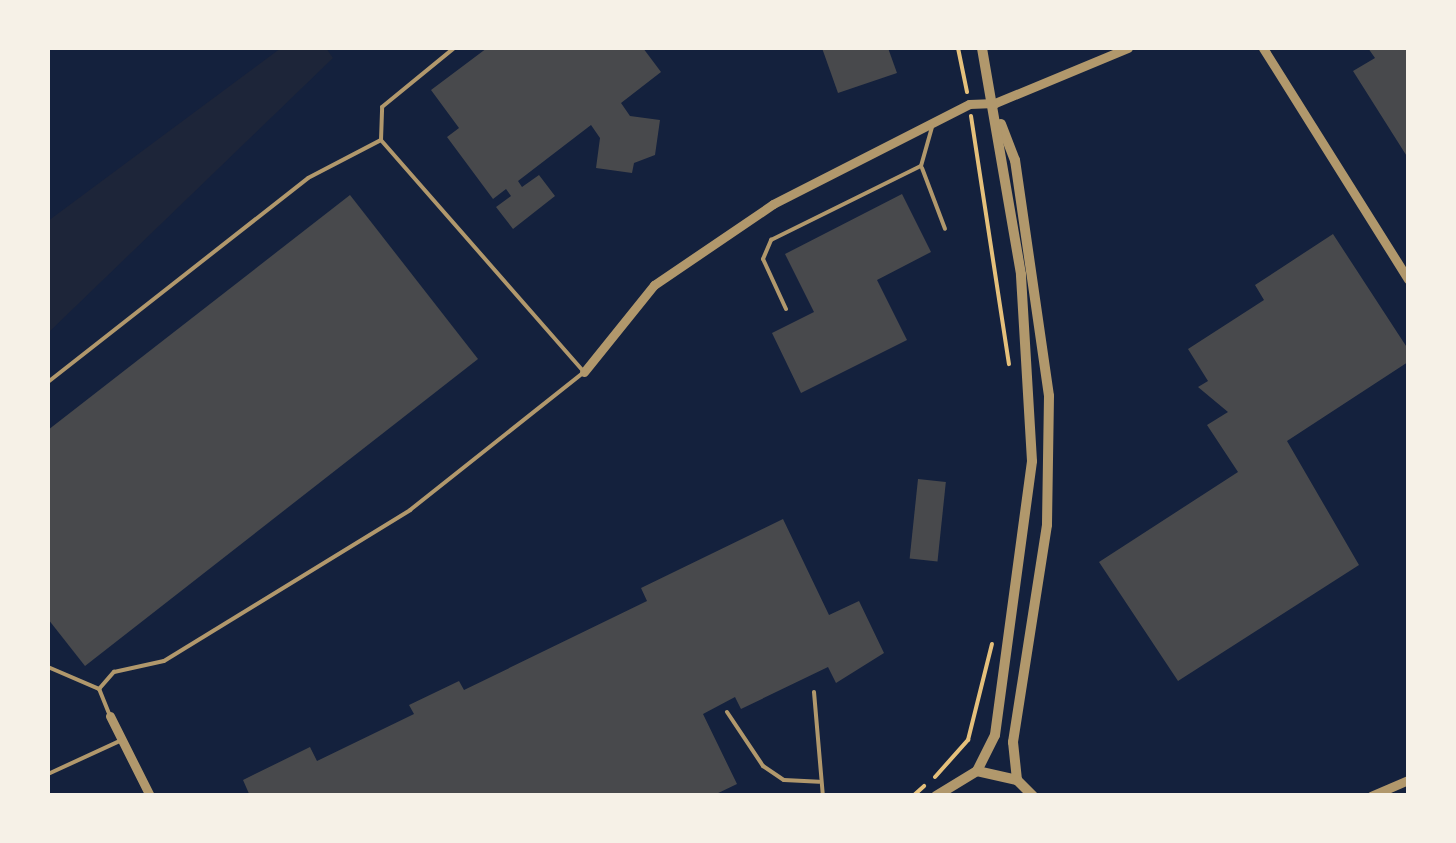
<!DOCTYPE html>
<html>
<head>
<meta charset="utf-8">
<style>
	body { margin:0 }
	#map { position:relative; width:1456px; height:843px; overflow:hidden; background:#14213d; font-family:"Playfair Display",serif }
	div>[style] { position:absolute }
	.green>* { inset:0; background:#1d2539 }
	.building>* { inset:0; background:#48494c; transform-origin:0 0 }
	.path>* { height:4px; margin:-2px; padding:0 2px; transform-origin:2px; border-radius:2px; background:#e5c07b }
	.service>* { height:4px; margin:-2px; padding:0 2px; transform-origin:2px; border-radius:2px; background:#b1986c }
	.minor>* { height:9px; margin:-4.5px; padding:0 4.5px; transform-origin:4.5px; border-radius:4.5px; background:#b1986c }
	.tertiary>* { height:10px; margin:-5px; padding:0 5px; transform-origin:5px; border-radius:5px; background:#b1986c }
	span { translate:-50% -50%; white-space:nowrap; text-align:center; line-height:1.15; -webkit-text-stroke:10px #f6f1e7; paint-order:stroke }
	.frame { position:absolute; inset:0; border:50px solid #f6f1e7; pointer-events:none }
</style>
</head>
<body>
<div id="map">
	<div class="green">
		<i style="clip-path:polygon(281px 48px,326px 48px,333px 58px,48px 333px,48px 221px)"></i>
	</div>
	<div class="building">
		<i style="clip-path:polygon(487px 48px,643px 48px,661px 72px,621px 103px,630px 116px,660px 120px,655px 155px,634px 163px,632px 173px,596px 168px,600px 138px,591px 125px,518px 181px,522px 187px,539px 175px,555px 196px,513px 229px,496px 207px,511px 196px,506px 189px,493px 199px,447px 137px,459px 128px,431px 90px)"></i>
		<i style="clip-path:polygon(822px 48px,888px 48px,897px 73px,838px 93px)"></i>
		<i style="clip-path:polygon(1368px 48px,1408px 48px,1408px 158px,1353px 71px,1375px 58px)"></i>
		<i style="clip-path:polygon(902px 194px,931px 252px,877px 280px,907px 340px,801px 393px,772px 333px,814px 312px,785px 254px)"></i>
		<i style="clip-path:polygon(350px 195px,478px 359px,85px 666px,48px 619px,48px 430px)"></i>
		<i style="clip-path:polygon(1333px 234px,1408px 349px,1408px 362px,1287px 441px,1359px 565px,1178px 681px,1099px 562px,1238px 472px,1207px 425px,1228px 412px,1198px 387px,1208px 381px,1188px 349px,1264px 300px,1255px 285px)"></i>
		<i style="left:918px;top:479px;width:28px;height:80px;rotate:6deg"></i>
		<i style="clip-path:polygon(783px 519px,829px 615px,859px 601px,884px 653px,836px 683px,828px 667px,741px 709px,735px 697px,703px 714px,737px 784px,712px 796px,250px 796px,243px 780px,310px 747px,317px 761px,414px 714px,409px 705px,459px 681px,464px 690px,647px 601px,641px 588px)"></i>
	</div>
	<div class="path">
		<i style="left:958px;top:48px;width:45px;rotate:78.4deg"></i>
		<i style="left:971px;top:116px;width:251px;rotate:81.3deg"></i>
		<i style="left:935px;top:777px;width:50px;rotate:-48.3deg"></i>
		<i style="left:968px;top:740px;width:99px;rotate:-76deg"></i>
		<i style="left:913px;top:796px;width:15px;rotate:-42deg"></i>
	</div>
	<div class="service">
		<i style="left:922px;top:168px;width:65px;rotate:69.3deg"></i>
		<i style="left:786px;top:309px;width:55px;rotate:-114.7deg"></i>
		<i style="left:763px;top:259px;width:21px;rotate:-67deg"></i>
		<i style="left:771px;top:240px;width:167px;rotate:-26.3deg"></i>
		<i style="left:921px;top:166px;width:41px;rotate:-74.2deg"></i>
		<i style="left:48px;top:382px;width:330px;rotate:-38.1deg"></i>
		<i style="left:308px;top:178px;width:82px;rotate:-27.5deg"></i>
		<i style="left:48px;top:667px;width:56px;rotate:23.3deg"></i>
		<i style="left:814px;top:692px;width:104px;rotate:85.1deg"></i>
		<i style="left:727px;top:712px;width:65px;rotate:56.3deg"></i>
		<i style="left:763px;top:766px;width:25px;rotate:34deg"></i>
		<i style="left:784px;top:780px;width:35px;rotate:3deg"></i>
		<i style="left:110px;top:716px;width:29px;rotate:-112deg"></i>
		<i style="left:99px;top:689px;width:23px;rotate:-49deg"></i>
		<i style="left:114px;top:672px;width:51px;rotate:-12.4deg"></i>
		<i style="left:164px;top:661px;width:289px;rotate:-31.5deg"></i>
		<i style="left:410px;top:510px;width:222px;rotate:-38.4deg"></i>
		<i style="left:584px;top:372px;width:308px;rotate:-131.2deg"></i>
		<i style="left:381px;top:140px;width:33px;rotate:-88deg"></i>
		<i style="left:382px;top:107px;width:93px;rotate:-39.3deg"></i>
		<i style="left:48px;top:774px;width:81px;rotate:-24.7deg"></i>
	</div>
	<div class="minor">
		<i style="left:1263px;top:48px;width:273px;rotate:57.9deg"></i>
		<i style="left:584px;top:372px;width:112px;rotate:-51.2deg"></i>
		<i style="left:654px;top:285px;width:144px;rotate:-34.2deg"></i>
		<i style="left:773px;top:204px;width:220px;rotate:-27deg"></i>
		<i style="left:969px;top:104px;width:26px;rotate:-2deg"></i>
		<i style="left:995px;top:103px;width:144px;rotate:-22.5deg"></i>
		<i style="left:110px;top:716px;width:89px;rotate:63.4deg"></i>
		<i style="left:1371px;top:796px;width:40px;rotate:-23.4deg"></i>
	</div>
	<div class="tertiary">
		<i style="left:1001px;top:124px;width:39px;rotate:69deg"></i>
		<i style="left:1015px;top:160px;width:238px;rotate:81.8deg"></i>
		<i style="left:1049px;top:396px;width:129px;rotate:90.9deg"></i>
		<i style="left:1047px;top:525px;width:220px;rotate:98.9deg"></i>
		<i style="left:1013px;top:742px;width:38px;rotate:84deg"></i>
		<i style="left:977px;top:771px;width:40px;rotate:-63.4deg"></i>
		<i style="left:995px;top:735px;width:276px;rotate:-82.3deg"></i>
		<i style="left:1032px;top:461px;width:187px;rotate:-93.4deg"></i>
		<i style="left:1021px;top:274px;width:229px;rotate:-99.8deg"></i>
		<i style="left:936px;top:796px;width:48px;rotate:-31.4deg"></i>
		<i style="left:977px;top:771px;width:41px;rotate:12.7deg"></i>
		<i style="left:1017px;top:780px;width:23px;rotate:45deg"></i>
	</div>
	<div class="frame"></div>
</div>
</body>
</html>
